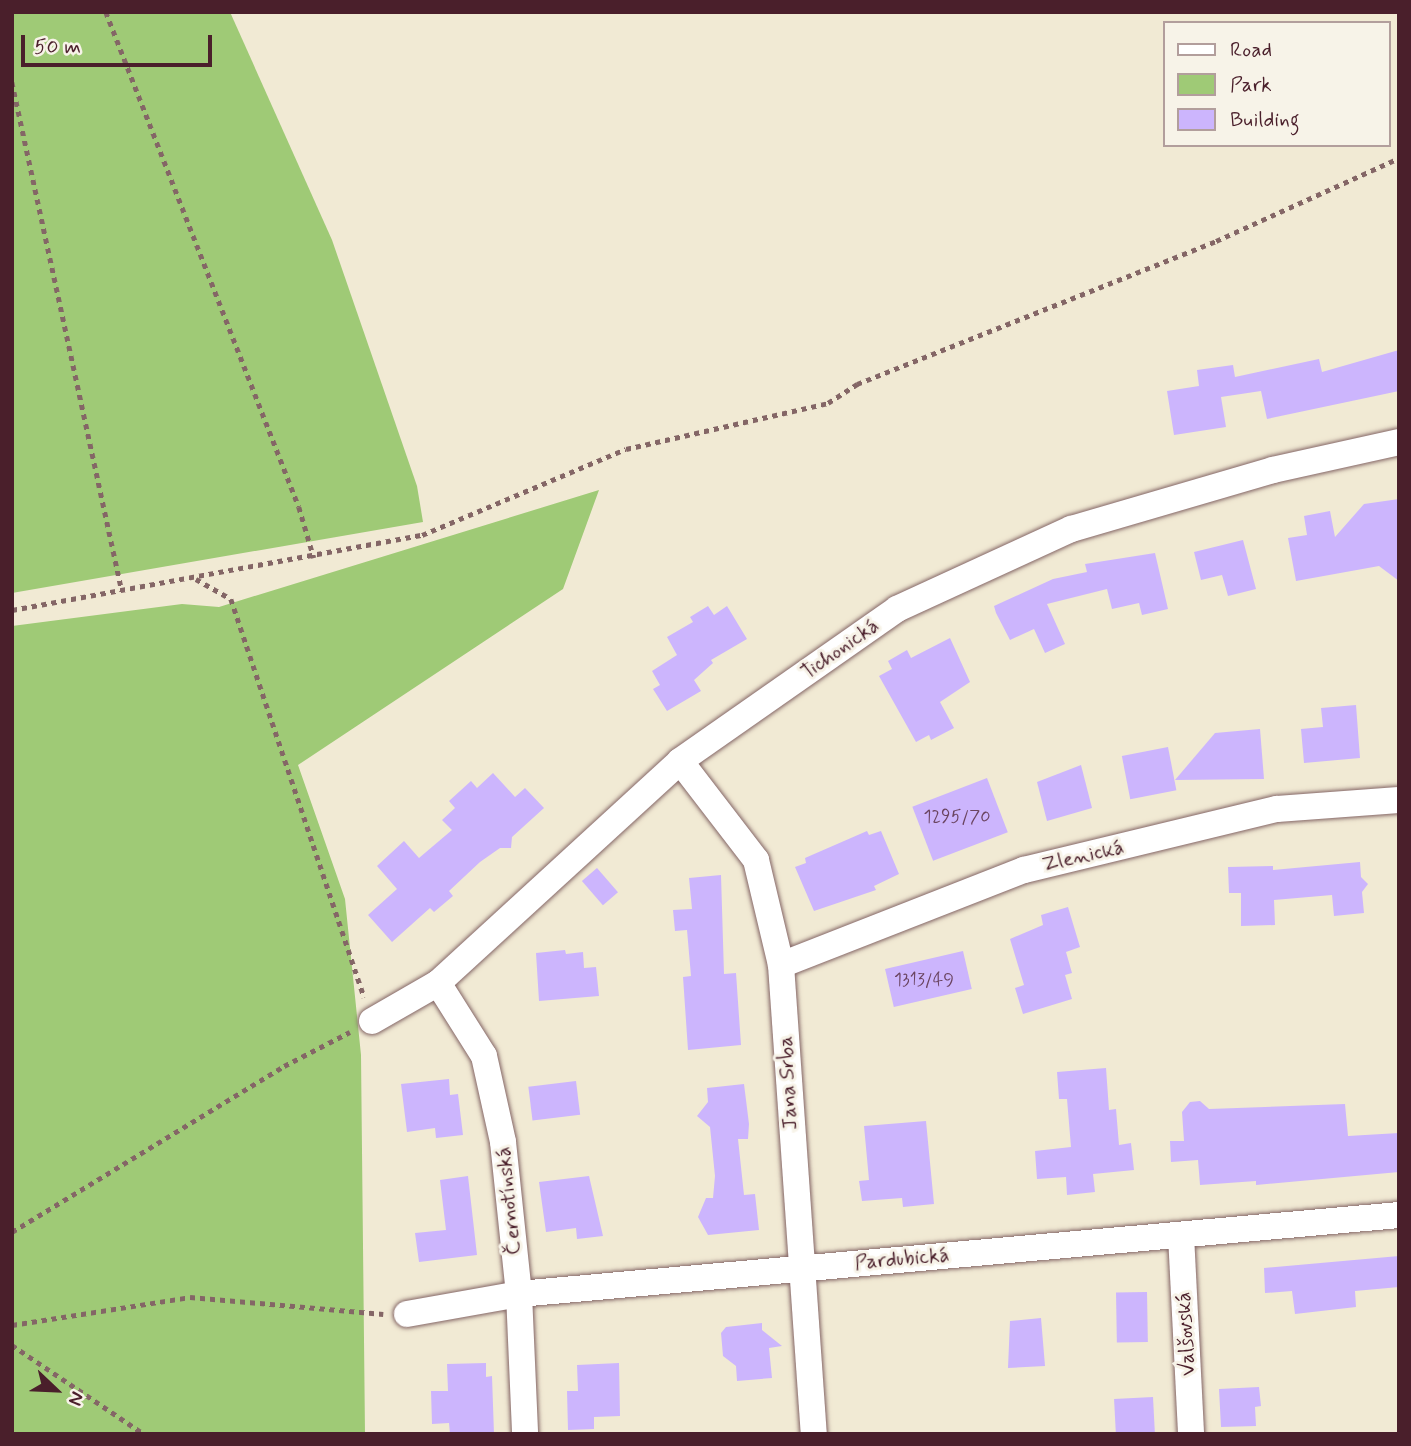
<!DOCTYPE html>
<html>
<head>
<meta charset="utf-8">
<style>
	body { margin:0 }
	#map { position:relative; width:1411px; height:1446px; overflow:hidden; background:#f1ead4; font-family:Mynerve,sans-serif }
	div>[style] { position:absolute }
	.green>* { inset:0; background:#9fca76 }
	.building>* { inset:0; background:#ccb5fd; transform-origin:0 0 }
	.path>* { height:4.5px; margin-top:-2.25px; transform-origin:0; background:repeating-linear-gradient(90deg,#846666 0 5px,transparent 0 10px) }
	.roads { filter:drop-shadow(0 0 2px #846666) drop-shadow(0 0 2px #846666) }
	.street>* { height:26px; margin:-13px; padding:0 13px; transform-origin:13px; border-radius:13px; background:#fff }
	span { translate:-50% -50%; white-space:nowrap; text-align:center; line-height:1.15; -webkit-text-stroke:6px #f7f3e8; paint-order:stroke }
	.number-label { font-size:18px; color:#6a4460 }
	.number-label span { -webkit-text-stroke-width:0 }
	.street-label { font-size:21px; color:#4a1f2b }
	.frame { position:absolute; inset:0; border:14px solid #4a1f2b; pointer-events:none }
	.legend { position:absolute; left:1163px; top:21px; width:228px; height:126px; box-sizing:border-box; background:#f7f3e8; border:2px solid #b29e9c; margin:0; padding:9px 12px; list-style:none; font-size:21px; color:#4a1f2b }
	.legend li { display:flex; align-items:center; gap:14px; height:35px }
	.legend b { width:35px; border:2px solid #b29e9c }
	.north { position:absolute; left:21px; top:1355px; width:70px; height:70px; -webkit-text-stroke:5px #f7f3e8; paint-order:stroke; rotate:113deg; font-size:19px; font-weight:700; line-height:28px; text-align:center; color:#4a1f2b }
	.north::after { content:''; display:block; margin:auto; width:24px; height:32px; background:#4a1f2b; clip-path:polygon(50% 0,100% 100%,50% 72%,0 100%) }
	.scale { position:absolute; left:21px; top:35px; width:191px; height:32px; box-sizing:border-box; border:4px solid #4a1f2b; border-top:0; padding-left:9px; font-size:21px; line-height:24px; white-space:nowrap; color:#4a1f2b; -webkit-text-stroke:5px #f7f3e8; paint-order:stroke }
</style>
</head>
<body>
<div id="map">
	<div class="green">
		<i style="clip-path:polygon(12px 12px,230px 12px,332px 240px,417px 486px,423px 522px,12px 593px)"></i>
		<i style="clip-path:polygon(599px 490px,563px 589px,298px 765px,345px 899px,361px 1055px,365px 1434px,12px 1434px,12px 626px,182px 604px,219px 607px)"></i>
	</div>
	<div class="building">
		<i style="clip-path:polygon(1399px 350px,1399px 391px,1267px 419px,1261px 391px,1221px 397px,1226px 427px,1174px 435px,1167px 391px,1199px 386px,1197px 370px,1233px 365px,1235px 377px,1319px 359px,1322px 372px)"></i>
		<i style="clip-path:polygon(1399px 499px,1399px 581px,1379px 566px,1296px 581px,1288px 538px,1307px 535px,1304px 516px,1330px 511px,1335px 537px,1364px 504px)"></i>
		<i style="clip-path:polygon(1243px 540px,1256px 589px,1228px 596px,1222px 575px,1201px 580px,1194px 552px)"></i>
		<i style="clip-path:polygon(1155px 553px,1168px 609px,1142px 615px,1139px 603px,1112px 609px,1107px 589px,1047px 604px,1065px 644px,1045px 653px,1034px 629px,1010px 640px,996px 613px,994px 606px,1053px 579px,1087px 572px,1085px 564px)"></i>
		<i style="clip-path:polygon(708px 606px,714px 615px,727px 606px,747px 639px,711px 660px,713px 663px,694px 680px,701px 691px,667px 711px,653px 689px,660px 685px,652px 671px,677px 655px,667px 637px,693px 622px,690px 617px)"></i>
		<i style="clip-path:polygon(950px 638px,970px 682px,940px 702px,954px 728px,931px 740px,929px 735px,916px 742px,879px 676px,892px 669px,888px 661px,907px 650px,911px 658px)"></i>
		<i style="clip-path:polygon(1356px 705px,1360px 758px,1304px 763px,1301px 729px,1323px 727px,1321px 708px)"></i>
		<i style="clip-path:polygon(1260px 729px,1264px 779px,1175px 780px,1215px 733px)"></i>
		<i style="left:1168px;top:747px;width:44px;height:47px;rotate:79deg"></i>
		<i style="clip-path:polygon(1081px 765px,1092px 808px,1047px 821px,1037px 782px)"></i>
		<i style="clip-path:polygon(493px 773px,515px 797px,525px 788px,544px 808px,512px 837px,511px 848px,500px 848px,480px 862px,449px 891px,453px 896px,434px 912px,430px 908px,392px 942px,368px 915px,397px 889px,377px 866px,404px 841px,419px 858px,452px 830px,442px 820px,455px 808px,449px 801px,471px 781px,477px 788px)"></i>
		<i style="left:987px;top:778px;width:58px;height:80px;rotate:69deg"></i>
		<i style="clip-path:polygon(867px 831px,869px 835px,881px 831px,899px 874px,874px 886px,876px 890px,814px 911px,795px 867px,806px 863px,805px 858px)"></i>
		<i style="clip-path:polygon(1360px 862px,1361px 877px,1368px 884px,1362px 892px,1364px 913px,1334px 916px,1332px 895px,1274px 900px,1275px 925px,1241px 926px,1241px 893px,1229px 893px,1228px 867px,1273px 866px,1273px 870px)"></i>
		<i style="left:597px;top:868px;width:32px;height:20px;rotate:49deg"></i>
		<i style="clip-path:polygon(721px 875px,724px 974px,736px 973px,741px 1045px,688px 1050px,683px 977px,691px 976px,687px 930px,675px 931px,673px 910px,692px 909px,689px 878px)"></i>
		<i style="clip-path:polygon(1068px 907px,1080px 947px,1066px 952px,1072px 973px,1065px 975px,1072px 999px,1023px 1014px,1015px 988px,1024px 985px,1010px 939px,1043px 925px,1041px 915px)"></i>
		<i style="clip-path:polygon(565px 950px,566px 954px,583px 952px,584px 968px,596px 967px,599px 996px,539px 1001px,536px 953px)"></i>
		<i style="left:963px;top:951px;width:39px;height:80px;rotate:77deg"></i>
		<i style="clip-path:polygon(1106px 1068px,1109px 1110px,1116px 1109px,1119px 1145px,1131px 1143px,1134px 1170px,1093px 1174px,1095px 1192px,1067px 1195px,1066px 1177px,1037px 1179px,1035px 1151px,1071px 1147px,1067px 1099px,1059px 1099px,1057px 1072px)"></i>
		<i style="clip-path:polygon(449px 1079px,450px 1095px,458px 1094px,463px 1135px,436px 1138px,435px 1128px,407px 1132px,401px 1084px)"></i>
		<i style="left:576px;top:1081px;width:34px;height:48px;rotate:83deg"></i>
		<i style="clip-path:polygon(744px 1084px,749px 1124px,748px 1139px,738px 1139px,744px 1195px,755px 1194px,759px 1230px,708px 1235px,698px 1217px,706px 1198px,713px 1198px,715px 1176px,710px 1127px,697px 1116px,708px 1102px,707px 1088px)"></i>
		<i style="clip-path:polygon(1200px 1101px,1209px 1109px,1345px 1104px,1348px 1136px,1399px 1133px,1399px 1172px,1256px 1185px,1256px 1181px,1200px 1185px,1198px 1160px,1171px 1162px,1170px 1141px,1184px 1141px,1182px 1112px,1190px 1102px)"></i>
		<i style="clip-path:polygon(926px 1121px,934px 1204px,903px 1207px,902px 1198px,862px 1201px,859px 1181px,869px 1180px,864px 1126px)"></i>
		<i style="clip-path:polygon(468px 1176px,477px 1255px,419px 1262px,415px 1233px,446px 1230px,440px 1180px)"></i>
		<i style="clip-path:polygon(589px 1176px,603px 1236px,577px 1239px,576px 1228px,546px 1232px,539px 1182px)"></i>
		<i style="clip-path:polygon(1399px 1256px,1399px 1287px,1355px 1291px,1356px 1307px,1295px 1314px,1292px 1291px,1265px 1293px,1264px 1268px)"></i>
		<i style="left:1147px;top:1292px;width:50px;height:31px;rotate:89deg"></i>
		<i style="clip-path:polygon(1041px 1318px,1045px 1366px,1008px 1368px,1010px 1321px)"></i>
		<i style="clip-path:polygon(762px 1323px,762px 1330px,782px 1346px,769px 1348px,772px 1378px,737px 1381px,736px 1366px,723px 1356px,721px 1333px,726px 1327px)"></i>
		<i style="clip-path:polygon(486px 1363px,486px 1377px,492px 1376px,494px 1434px,450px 1434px,449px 1423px,432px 1424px,431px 1391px,448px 1391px,447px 1364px)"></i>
		<i style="clip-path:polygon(619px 1363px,620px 1416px,594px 1417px,594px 1429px,568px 1430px,567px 1391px,578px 1391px,577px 1365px)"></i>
		<i style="clip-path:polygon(1259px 1387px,1261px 1406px,1255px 1407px,1256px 1426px,1221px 1427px,1219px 1389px)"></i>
		<i style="left:1153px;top:1397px;width:37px;height:39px;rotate:87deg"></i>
	</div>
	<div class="path">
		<i style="left:106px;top:12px;width:531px;rotate:68.7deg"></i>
		<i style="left:299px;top:507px;width:53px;rotate:73.6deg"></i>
		<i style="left:12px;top:82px;width:521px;rotate:77.81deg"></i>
		<i style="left:196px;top:579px;width:40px;rotate:29.7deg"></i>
		<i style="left:231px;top:599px;width:420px;rotate:71.5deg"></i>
		<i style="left:12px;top:610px;width:417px;rotate:-10.4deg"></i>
		<i style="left:422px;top:535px;width:221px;rotate:-22.9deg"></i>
		<i style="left:626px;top:449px;width:207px;rotate:-12.8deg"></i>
		<i style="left:828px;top:403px;width:35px;rotate:-33deg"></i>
		<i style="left:857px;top:384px;width:386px;rotate:-21.7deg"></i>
		<i style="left:1216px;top:241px;width:201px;rotate:-24.4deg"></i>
		<i style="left:12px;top:1232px;width:319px;rotate:-31.4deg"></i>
		<i style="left:284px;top:1066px;width:74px;rotate:-27.3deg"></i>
		<i style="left:12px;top:1325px;width:180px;rotate:-8.9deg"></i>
		<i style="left:190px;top:1297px;width:194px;rotate:5deg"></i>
		<i style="left:12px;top:1345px;width:159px;rotate:34deg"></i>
	</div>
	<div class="roads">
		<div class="street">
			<i style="left:680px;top:761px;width:125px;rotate:52.5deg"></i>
			<i style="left:756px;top:860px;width:108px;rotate:76.6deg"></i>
			<i style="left:781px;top:965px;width:470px;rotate:86deg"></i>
			<i style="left:781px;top:965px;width:261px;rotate:-21.4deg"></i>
			<i style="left:1024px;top:870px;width:260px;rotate:-13.6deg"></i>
			<i style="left:1277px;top:809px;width:122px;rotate:-4.2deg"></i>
			<i style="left:438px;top:983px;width:86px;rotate:57.8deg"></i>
			<i style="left:484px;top:1056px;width:88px;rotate:77.5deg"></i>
			<i style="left:503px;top:1142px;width:153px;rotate:84deg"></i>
			<i style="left:519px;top:1294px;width:140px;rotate:87.5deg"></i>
			<i style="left:372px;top:1021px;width:76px;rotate:-29.9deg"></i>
			<i style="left:438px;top:983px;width:328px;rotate:-42.5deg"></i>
			<i style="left:680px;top:761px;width:265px;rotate:-35deg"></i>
			<i style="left:897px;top:609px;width:192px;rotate:-24.7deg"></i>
			<i style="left:1071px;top:529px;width:210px;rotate:-16.3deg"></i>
			<i style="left:1273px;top:470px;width:129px;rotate:-12.5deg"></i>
			<i style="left:1181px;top:1235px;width:199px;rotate:87.1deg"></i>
			<i style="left:407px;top:1314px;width:114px;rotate:-10.1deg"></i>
			<i style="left:519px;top:1294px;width:884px;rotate:-5.13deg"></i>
		</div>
	</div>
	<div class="number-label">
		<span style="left:957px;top:817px">1295/70</span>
		<span style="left:924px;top:980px">1313/49</span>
	</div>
	<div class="street-label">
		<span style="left:840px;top:649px;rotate:-35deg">Tichonická</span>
		<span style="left:1083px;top:856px;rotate:-13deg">Zlenická</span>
		<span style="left:788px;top:1083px;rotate:-93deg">Jana Srba</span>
		<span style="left:509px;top:1201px;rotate:-96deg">Černotínská</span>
		<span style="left:902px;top:1259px;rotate:-5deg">Pardubická</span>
		<span style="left:1186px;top:1334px;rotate:-93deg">Valšovská</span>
	</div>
	<div class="frame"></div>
	<ul class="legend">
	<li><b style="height:9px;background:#fff"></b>Road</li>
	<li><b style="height:19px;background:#9fca76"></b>Park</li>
	<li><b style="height:19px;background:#ccb5fd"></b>Building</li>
	</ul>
	<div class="north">N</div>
	<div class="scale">50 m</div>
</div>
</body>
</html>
